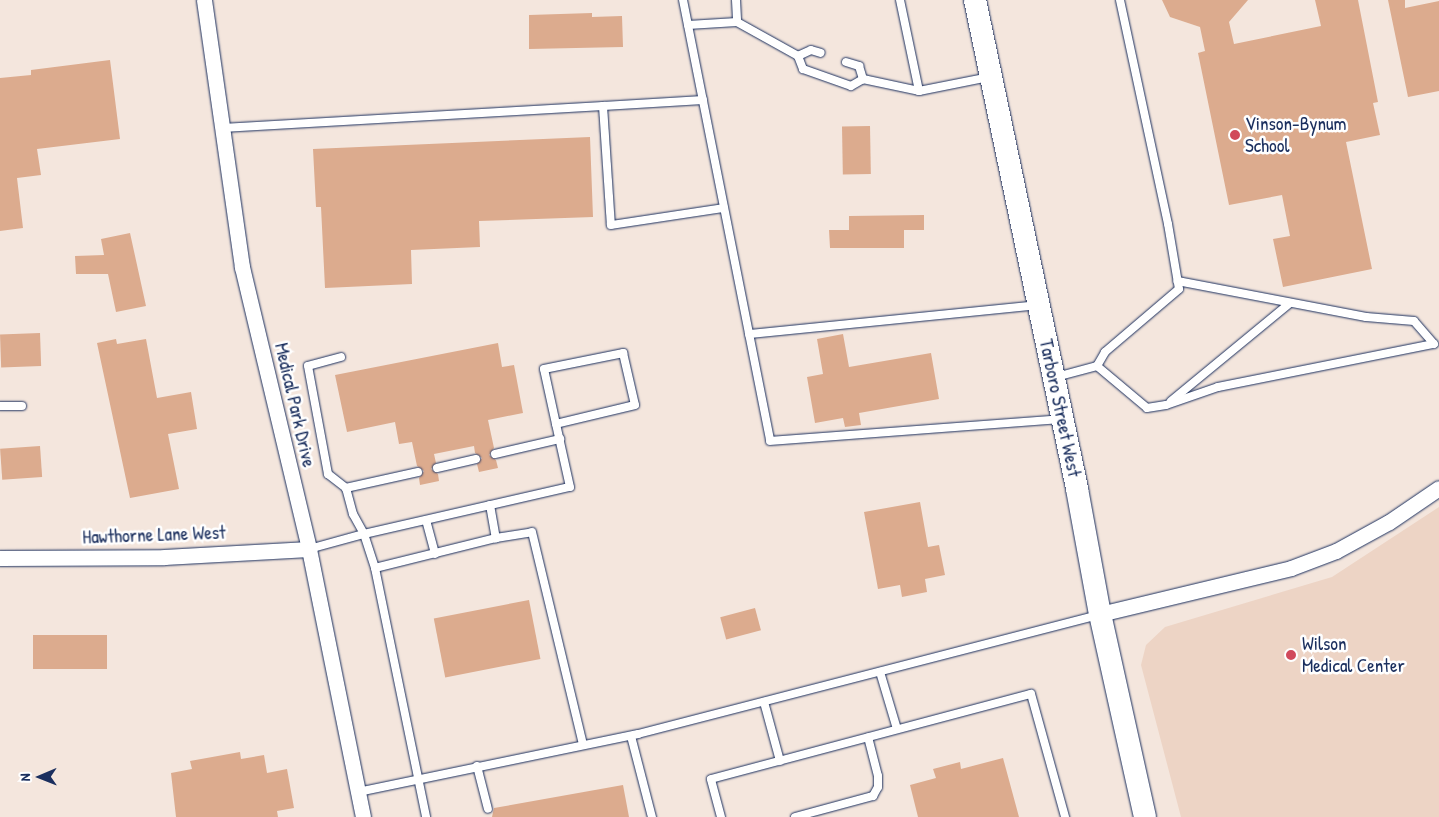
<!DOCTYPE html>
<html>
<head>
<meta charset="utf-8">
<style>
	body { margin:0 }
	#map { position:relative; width:1439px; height:817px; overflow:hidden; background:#f4e6dd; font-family:"Patrick Hand",sans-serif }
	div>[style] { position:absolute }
	.built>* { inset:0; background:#edd4c5 }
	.building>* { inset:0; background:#dcab8e; transform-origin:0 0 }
	.roads { filter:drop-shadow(0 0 1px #1b2f5e) drop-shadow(0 0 1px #1b2f5e) }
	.service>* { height:8px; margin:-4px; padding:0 4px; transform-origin:4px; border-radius:4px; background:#fff }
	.minor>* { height:15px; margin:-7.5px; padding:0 7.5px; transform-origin:7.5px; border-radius:7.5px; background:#fff }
	.secondary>* { height:22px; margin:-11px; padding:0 11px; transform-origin:11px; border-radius:11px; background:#fff }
	.dots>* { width:14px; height:14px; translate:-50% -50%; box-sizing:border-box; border:2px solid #fff; border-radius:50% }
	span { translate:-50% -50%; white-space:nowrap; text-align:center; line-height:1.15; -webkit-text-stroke:5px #fff; paint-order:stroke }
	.poi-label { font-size:19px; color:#1b2f5e }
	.left { translate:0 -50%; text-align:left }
	.street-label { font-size:19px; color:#1b2f5e }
	.north { position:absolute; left:15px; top:752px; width:50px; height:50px; -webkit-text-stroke:4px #fff; paint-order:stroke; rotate:269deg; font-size:14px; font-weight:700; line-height:20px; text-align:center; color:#1b2f5e }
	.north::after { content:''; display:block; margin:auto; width:18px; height:22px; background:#1b2f5e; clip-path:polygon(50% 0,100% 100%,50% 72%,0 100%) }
</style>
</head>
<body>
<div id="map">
	<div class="built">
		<i style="clip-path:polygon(1439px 507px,1439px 817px,1181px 817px,1141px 665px,1146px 645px,1165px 627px,1332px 577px)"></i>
	</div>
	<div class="building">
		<i style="clip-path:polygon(1162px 0,1248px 0,1229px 22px,1234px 44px,1321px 26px,1315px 0,1358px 0,1378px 102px,1373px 103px,1380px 135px,1346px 142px,1372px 269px,1283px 287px,1273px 239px,1290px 236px,1282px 195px,1229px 205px,1198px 53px,1205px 51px,1200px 27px,1170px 17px)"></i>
		<i style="clip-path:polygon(1388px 0,1405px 0,1405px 8px,1439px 1px,1439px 91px,1408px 97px)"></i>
		<i style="clip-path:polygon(592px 13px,592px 17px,622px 16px,623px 47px,529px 49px,529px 15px)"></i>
		<i style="clip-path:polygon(110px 60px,120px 139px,37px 149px,41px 175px,17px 178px,23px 228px,0 231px,0 78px,31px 75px,31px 70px)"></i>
		<i style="left:870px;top:126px;width:48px;height:28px;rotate:89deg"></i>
		<i style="clip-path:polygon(590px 137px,593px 217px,479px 221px,480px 247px,411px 250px,412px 284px,325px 288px,321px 207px,316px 207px,313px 149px)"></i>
		<i style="clip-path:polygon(924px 215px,924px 230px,904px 230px,904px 248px,830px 248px,829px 230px,849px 230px,849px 216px)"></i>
		<i style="clip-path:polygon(130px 233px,146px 306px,116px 312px,108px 274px,76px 274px,75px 256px,104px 255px,101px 239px)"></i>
		<i style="left:40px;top:333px;width:33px;height:40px;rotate:88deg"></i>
		<i style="clip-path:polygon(843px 334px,849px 367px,931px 353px,939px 399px,859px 413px,861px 425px,845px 427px,843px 418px,815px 423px,807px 377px,823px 374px,817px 339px)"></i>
		<i style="clip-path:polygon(116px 339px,117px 344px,146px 339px,157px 398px,191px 392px,197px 429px,168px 434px,179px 489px,130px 498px,97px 343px)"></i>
		<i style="clip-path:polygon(498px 343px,502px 367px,514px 365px,523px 413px,488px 420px,494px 448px,489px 455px,496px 460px,498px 468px,479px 472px,477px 464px,482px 458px,475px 453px,474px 446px,434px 454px,436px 463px,431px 469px,438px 474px,439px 481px,420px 485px,419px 478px,424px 471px,417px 466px,412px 442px,399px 444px,395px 422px,347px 432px,335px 375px)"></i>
		<i style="left:40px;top:446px;width:31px;height:40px;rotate:86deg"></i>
		<i style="clip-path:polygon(920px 502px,928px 547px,939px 545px,945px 575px,925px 579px,927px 592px,902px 597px,900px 585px,878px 589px,864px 512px)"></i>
		<i style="left:529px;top:600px;width:60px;height:97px;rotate:79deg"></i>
		<i style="left:755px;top:608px;width:23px;height:36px;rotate:75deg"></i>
		<i style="left:33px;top:635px;width:74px;height:34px"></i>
		<i style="clip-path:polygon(240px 752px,241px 759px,264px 755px,267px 773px,287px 769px,294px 808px,277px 811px,278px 817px,176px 817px,171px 773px,192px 769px,190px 761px)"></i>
		<i style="clip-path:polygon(1003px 758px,1019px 817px,918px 817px,910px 785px,936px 778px,933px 769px,960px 762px,961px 769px)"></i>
		<i style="clip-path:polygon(623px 785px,629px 817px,492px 817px,494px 808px)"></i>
	</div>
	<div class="roads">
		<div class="service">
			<i style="left:683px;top:0;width:449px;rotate:78.8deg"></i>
			<i style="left:770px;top:441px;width:291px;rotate:-4.3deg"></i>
			<i style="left:736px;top:0;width:22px;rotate:87deg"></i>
			<i style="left:900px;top:0;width:93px;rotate:78.2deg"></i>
			<i style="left:688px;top:25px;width:49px;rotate:-3.5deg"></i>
			<i style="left:737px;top:22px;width:70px;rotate:29.1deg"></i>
			<i style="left:798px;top:56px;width:14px;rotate:69deg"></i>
			<i style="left:803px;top:69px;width:51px;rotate:19.5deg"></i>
			<i style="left:851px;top:86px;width:14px;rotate:-30deg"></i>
			<i style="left:863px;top:79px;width:57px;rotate:12.1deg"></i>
			<i style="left:919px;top:91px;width:71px;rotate:-11.3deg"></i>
			<i style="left:798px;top:56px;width:14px;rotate:-25deg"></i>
			<i style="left:811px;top:50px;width:10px;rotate:17deg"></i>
			<i style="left:846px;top:62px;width:14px;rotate:17deg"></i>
			<i style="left:859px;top:66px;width:14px;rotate:73deg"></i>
			<i style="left:703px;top:100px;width:100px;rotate:176.6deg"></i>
			<i style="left:603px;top:106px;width:119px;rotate:86.2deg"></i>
			<i style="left:611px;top:225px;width:114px;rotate:-8.6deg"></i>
			<i style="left:222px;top:128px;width:382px;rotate:-3.3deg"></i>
			<i style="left:749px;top:334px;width:290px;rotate:-5.7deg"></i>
			<i style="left:341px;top:357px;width:34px;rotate:165deg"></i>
			<i style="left:308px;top:366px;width:110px;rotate:79.5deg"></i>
			<i style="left:328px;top:474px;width:23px;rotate:38deg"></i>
			<i style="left:1097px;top:366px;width:65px;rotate:40deg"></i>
			<i style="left:1147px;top:408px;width:19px;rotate:-9deg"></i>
			<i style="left:1166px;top:405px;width:55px;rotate:-19.1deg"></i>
			<i style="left:1218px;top:387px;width:220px;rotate:-11.3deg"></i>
			<i style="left:1434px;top:344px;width:30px;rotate:-131deg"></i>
			<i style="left:1414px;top:321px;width:48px;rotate:-175.2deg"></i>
			<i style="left:1366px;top:317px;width:192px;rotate:-169.2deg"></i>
			<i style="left:1056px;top:377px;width:42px;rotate:-15deg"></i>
			<i style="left:1097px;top:366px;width:16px;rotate:-60deg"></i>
			<i style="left:1105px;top:352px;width:97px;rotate:-40.4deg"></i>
			<i style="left:1179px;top:289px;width:66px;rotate:-99.6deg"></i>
			<i style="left:1168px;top:224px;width:229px;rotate:-102.1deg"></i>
			<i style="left:1171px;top:401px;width:154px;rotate:-39.5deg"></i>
			<i style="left:0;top:406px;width:22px"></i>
			<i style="left:495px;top:454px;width:67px;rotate:-13deg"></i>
			<i style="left:437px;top:468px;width:40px;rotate:-13deg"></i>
			<i style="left:418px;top:472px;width:74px;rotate:167.5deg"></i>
			<i style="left:346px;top:488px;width:27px;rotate:75deg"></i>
			<i style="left:353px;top:514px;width:23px;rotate:61deg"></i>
			<i style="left:364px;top:534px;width:36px;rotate:72deg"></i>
			<i style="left:375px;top:568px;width:254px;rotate:78.4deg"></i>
			<i style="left:490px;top:505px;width:34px;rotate:80deg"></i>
			<i style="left:426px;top:520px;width:35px;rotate:75deg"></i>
			<i style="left:309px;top:549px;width:57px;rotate:-15.3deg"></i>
			<i style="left:364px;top:534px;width:211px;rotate:-12.9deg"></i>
			<i style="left:570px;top:487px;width:65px;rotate:-102.5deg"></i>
			<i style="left:556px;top:424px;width:56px;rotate:-102.3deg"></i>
			<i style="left:544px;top:369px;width:81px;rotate:-11.4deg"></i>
			<i style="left:623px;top:353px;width:53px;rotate:77deg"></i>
			<i style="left:635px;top:405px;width:81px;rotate:166.5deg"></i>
			<i style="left:375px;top:568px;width:125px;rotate:-13.9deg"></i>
			<i style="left:496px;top:538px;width:36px;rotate:-9deg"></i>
			<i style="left:532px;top:532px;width:218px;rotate:76.5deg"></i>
			<i style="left:880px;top:672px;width:59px;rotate:73.4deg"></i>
			<i style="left:764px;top:702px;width:61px;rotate:74.8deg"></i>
			<i style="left:631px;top:736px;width:84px;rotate:75.5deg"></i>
			<i style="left:477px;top:766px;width:44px;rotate:75.7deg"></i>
			<i style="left:358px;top:792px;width:286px;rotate:-11.7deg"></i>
			<i style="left:638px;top:734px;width:475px;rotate:-14.5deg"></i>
			<i style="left:721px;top:817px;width:39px;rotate:-105deg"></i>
			<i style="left:711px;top:779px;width:331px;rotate:-14.9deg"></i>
			<i style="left:1031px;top:694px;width:128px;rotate:74.5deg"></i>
			<i style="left:795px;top:817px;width:81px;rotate:-15.1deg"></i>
			<i style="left:873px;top:796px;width:10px;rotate:-61deg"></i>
			<i style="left:878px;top:787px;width:11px;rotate:-90deg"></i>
			<i style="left:878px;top:776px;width:40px;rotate:-104.4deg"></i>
		</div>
		<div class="minor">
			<i style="left:204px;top:0;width:270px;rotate:81.9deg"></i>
			<i style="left:242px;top:267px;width:290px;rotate:76.6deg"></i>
			<i style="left:309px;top:549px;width:273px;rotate:78.6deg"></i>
			<i style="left:0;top:558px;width:164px;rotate:-0.3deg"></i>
			<i style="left:164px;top:557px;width:145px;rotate:-3.2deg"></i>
			<i style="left:1100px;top:614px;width:196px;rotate:-13.5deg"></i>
			<i style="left:1291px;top:568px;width:48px;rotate:-20.7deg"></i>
			<i style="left:1336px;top:551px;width:60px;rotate:-28.7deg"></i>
			<i style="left:1389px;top:522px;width:60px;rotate:-34.2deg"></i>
		</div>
		<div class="secondary">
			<i style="left:975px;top:0;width:500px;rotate:78.2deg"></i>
			<i style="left:1077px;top:489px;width:127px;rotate:79.6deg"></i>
			<i style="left:1100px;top:614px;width:208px;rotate:77.5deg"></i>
		</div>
	</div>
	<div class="dots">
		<i style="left:1235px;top:135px;background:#d1495b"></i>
		<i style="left:1291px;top:655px;background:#d1495b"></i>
	</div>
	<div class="poi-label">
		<span class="left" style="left:1245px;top:135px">Vinson-Bynum<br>School</span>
		<span class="left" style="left:1302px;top:655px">Wilson<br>Medical Center</span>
	</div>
	<div class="street-label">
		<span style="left:295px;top:405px;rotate:77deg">Medical Park Drive</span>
		<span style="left:1060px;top:408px;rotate:78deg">Tarboro Street West</span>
		<span style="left:154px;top:535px;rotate:-2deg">Hawthorne Lane West</span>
	</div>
	<div class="north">N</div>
</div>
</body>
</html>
